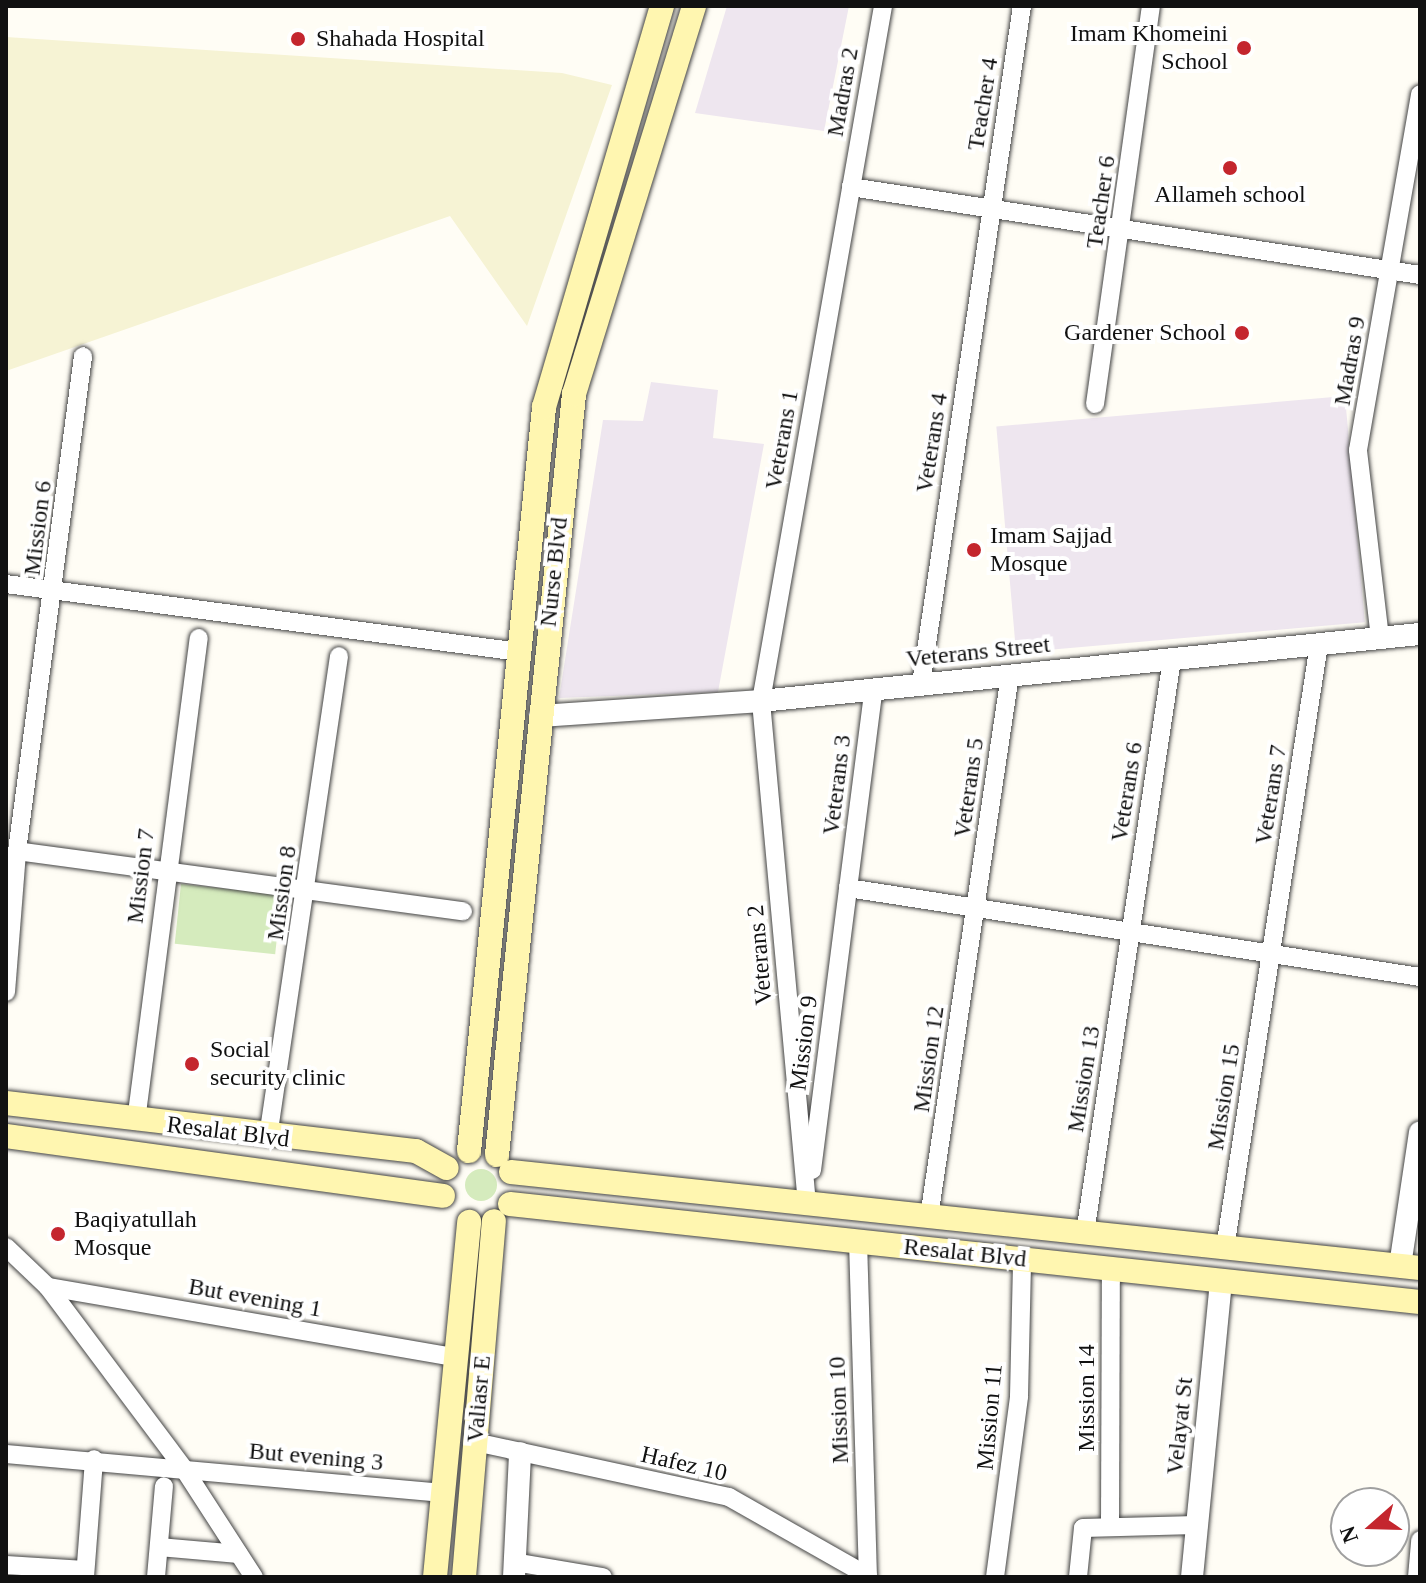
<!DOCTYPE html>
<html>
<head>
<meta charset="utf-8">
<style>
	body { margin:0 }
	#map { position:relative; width:1426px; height:1583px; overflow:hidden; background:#fffdf5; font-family:Georgia,serif }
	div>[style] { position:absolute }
	.industrial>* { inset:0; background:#eee6ef; transform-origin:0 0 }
	.farmland>* { inset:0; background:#f6f3d4 }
	.green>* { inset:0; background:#d5ebbd; transform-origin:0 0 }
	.round { border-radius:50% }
	.roads { filter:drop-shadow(0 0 2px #444) drop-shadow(0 0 2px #444) }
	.minor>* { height:18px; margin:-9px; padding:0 9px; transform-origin:9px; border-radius:9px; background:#fff }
	.tertiary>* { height:22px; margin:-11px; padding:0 11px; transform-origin:11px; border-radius:11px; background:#fff }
	.secondary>* { height:24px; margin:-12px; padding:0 12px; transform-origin:12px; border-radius:12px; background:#fff6b0 }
	.dots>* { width:22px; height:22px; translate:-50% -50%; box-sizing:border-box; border:4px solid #fff; border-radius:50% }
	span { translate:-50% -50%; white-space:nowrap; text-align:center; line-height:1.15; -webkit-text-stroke:8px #fff; paint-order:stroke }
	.poi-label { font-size:24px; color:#111 }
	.right { translate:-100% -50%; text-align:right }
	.left { translate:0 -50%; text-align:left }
	.street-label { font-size:24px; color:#111 }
	.frame { position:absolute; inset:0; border:8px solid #111; pointer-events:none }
	.north { position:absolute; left:1330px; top:1487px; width:80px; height:80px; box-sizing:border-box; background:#fff; border:2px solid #a0a0a0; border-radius:50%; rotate:250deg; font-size:22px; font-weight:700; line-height:32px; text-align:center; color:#111 }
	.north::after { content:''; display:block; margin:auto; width:28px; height:36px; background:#c4262e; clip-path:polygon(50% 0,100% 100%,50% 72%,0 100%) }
</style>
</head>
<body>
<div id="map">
	<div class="industrial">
		<i style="clip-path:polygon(727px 6px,849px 6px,824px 131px,695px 113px)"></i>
		<i style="clip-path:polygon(651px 382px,718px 390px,713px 438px,764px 444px,718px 692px,559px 698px,603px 420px,643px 421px)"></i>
		<i style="left:1345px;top:396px;width:227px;height:350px;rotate:85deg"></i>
	</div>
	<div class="farmland">
		<i style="clip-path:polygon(6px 37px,562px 73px,612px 85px,527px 326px,450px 216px,6px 371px)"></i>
	</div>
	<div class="green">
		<i style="left:181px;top:884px;width:101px;height:60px;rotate:6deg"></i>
		<i class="round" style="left:465px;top:1169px;width:32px;height:32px"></i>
	</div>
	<div class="roads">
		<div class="minor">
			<i style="left:851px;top:187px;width:576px;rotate:8.79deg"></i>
			<i style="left:1095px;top:404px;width:402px;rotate:-82deg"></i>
			<i style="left:6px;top:584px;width:518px;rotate:7.54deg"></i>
			<i style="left:1380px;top:638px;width:189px;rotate:-96.7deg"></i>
			<i style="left:1358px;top:450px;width:361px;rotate:-80.1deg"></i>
			<i style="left:921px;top:684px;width:685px;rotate:-81.53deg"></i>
			<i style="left:17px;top:851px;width:450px;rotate:7.7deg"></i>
			<i style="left:848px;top:888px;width:579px;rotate:8.84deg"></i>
			<i style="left:6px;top:992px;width:141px;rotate:-85.5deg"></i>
			<i style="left:17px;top:851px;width:499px;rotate:-82.4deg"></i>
			<i style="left:136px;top:1121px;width:487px;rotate:-82.6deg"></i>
			<i style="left:268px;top:1137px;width:486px;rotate:-81.6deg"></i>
			<i style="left:812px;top:1170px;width:485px;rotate:-82.7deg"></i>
			<i style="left:807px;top:1204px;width:505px;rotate:-95.23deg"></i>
			<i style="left:761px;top:701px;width:706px;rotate:-80.04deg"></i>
			<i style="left:929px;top:1217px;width:548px;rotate:-81.5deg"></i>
			<i style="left:1085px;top:1233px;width:581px;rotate:-81.38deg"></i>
			<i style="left:858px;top:1241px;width:335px;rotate:88.3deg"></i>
			<i style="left:6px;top:1247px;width:58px;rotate:43.6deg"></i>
			<i style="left:48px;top:1287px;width:227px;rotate:53.2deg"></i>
			<i style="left:184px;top:1469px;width:129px;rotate:57.1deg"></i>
			<i style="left:1225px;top:1248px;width:611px;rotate:-81.15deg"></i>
			<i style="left:48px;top:1287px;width:412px;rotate:9.8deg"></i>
			<i style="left:475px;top:1442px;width:260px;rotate:12.2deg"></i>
			<i style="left:729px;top:1497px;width:160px;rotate:29.6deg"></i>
			<i style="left:6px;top:1454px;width:439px;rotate:5.1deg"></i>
			<i style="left:1110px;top:1526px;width:257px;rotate:-89.8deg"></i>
			<i style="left:159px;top:1547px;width:80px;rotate:5deg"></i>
			<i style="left:514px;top:1562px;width:90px;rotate:9.6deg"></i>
			<i style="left:6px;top:1565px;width:79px;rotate:3.6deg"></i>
			<i style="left:85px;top:1577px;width:118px;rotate:-85.6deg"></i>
			<i style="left:156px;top:1577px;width:91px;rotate:-85deg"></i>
			<i style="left:995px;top:1577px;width:183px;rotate:-82.4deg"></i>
			<i style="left:1019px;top:1396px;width:137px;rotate:-88.7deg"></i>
			<i style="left:1078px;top:1577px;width:49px;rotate:-84.2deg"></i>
			<i style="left:1083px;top:1528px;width:113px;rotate:-1.5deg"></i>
			<i style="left:1417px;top:1577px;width:37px;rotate:-85deg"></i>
		</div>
		<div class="tertiary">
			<i style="left:540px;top:716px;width:222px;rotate:-3.9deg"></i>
			<i style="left:761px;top:701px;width:662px;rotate:-5.81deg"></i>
			<i style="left:1400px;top:1266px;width:135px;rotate:-81.5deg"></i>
			<i style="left:514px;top:1577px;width:124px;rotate:-87.2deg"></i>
			<i style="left:1192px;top:1577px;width:297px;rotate:-84.4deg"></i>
		</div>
		<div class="secondary">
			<i style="left:6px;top:1103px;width:413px;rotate:6.7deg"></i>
			<i style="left:416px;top:1151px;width:35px;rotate:29deg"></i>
			<i style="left:6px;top:1136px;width:441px;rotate:7.8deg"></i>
			<i style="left:469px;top:1151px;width:748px;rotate:-84.24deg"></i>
			<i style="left:544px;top:407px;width:418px;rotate:-73.6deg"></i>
			<i style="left:497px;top:1155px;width:765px;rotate:-84.22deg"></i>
			<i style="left:574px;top:394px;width:406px;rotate:-72.8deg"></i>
			<i style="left:511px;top:1172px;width:914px;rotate:6.03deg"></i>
			<i style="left:510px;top:1204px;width:915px;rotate:6.15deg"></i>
			<i style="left:435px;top:1577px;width:357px;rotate:-84.5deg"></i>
			<i style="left:464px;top:1577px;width:357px;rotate:-85.2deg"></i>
		</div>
	</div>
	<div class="dots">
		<i style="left:298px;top:39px;background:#c4262e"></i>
		<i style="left:1244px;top:48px;background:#c4262e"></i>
		<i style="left:1230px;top:168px;background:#c4262e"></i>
		<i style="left:1242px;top:333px;background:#c4262e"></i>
		<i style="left:974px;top:550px;background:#c4262e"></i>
		<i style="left:192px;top:1064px;background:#c4262e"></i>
		<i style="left:58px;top:1234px;background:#c4262e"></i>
	</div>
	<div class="poi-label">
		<span class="right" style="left:1228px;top:48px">Imam Khomeini<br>School</span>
		<span class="left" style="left:316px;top:39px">Shahada Hospital</span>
		<span style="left:1230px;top:195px">Allameh school</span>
		<span class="right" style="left:1226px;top:333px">Gardener School</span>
		<span class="left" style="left:990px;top:550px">Imam Sajjad<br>Mosque</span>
		<span class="left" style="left:210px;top:1064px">Social<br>security clinic</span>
		<span class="left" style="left:74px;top:1234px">Baqiyatullah<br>Mosque</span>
	</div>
	<div class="street-label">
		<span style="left:843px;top:92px;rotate:-80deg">Madras 2</span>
		<span style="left:983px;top:104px;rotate:-81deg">Teacher 4</span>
		<span style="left:1101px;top:202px;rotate:-82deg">Teacher 6</span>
		<span style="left:1350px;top:361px;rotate:-80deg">Madras 9</span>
		<span style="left:782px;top:440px;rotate:-80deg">Veterans 1</span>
		<span style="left:932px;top:443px;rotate:-81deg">Veterans 4</span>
		<span style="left:38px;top:528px;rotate:-83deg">Mission 6</span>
		<span style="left:554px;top:572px;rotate:-84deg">Nurse Blvd</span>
		<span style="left:978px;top:652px;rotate:-6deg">Veterans Street</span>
		<span style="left:837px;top:785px;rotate:-83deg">Veterans 3</span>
		<span style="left:969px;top:788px;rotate:-82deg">Veterans 5</span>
		<span style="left:1127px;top:792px;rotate:-81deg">Veterans 6</span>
		<span style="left:1271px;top:795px;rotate:-81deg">Veterans 7</span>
		<span style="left:141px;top:876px;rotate:-83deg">Mission 7</span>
		<span style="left:282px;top:893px;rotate:-82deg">Mission 8</span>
		<span style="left:760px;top:955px;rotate:-95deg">Veterans 2</span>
		<span style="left:804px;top:1043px;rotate:-83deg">Mission 9</span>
		<span style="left:929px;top:1059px;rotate:-82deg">Mission 12</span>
		<span style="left:1084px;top:1079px;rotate:-81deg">Mission 13</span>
		<span style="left:1224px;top:1097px;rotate:-81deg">Mission 15</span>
		<span style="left:228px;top:1132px;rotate:7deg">Resalat Blvd</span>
		<span style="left:965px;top:1253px;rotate:6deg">Resalat Blvd</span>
		<span style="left:255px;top:1298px;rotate:10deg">But evening 1</span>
		<span style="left:1087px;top:1398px;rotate:-90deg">Mission 14</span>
		<span style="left:479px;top:1399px;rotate:-85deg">Valiasr E</span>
		<span style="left:839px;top:1410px;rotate:-92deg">Mission 10</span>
		<span style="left:990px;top:1417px;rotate:-85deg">Mission 11</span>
		<span style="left:1180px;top:1426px;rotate:-84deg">Velayat St</span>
		<span style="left:316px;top:1457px;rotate:5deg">But evening 3</span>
		<span style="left:684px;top:1464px;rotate:13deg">Hafez 10</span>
	</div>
	<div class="frame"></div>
	<div class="north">N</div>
</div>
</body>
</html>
